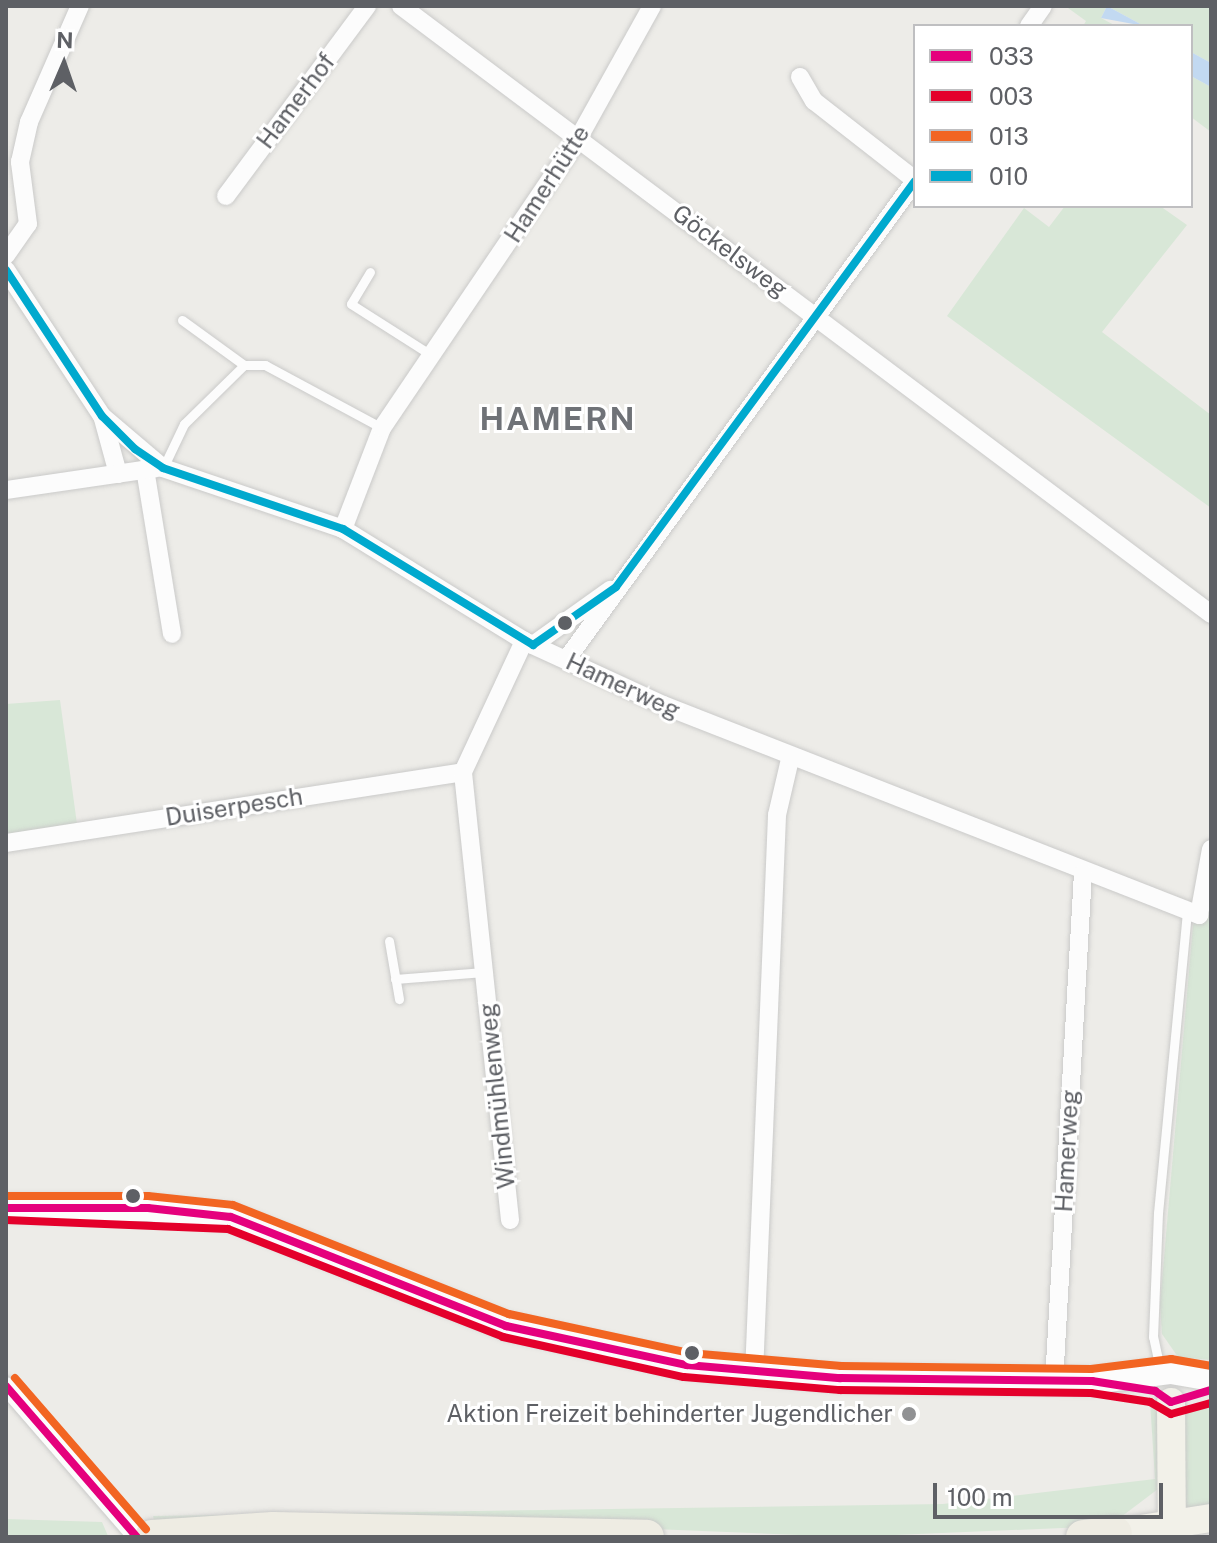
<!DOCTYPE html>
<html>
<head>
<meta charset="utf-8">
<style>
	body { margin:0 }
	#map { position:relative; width:1217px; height:1543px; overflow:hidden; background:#edece8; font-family:"Public Sans",sans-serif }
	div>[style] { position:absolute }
	.green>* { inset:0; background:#d8e7d7 }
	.water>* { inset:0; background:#c2d9f1 }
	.roads { filter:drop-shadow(0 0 2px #cacac9) drop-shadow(0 0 2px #cacac9) }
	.lane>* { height:9px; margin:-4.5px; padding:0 4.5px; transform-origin:4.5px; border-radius:4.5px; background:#fcfcfc }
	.street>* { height:18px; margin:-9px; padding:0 9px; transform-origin:9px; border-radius:9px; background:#fcfcfc }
	.secondary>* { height:26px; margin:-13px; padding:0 13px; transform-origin:13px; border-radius:13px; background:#fcfcfc }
	.primary>* { height:28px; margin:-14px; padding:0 14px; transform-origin:14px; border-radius:14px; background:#f2f1e9 }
	.highway>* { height:34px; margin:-17px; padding:0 17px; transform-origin:17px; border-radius:17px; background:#eeece3 }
	.bus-1>* { height:8px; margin:-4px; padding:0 4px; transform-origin:4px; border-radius:4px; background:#e5007d }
	.bus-2>* { height:8px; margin:-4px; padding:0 4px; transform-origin:4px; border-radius:4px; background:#e4002b }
	.bus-3>* { height:8px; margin:-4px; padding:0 4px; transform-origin:4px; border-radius:4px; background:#f26522 }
	.bus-4>* { height:8px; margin:-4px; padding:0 4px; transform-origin:4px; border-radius:4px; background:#00a9ce }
	.dots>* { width:22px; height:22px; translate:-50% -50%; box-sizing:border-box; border:4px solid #fff; border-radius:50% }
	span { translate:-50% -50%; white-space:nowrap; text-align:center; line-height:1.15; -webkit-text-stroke:6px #fff; paint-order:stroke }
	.street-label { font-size:24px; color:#5e6065 }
	.poi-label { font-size:24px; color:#5e6065 }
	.right { translate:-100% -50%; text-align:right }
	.district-label { font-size:32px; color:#6f7277; font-weight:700; letter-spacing:2px }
	.frame { position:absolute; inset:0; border:8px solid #5e6065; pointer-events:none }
	.legend { position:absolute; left:913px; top:24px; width:280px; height:184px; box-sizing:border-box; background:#fff; border:2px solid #bfbfc1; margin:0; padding:10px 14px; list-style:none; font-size:24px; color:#5e6065 }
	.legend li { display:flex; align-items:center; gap:16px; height:40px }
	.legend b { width:40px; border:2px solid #bfbfc1 }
	.north { position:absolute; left:24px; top:24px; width:80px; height:80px; -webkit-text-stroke:6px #fff; paint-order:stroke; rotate:2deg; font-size:22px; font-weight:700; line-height:32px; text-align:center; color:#5e6065 }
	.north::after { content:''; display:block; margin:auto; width:28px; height:36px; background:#5e6065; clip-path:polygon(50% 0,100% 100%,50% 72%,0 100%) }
	.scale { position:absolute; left:933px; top:1483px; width:230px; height:36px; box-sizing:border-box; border:4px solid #5e6065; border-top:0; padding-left:10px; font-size:24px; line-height:28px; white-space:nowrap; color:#5e6065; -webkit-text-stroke:6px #fff; paint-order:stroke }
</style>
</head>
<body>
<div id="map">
	<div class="green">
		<i style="clip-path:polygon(1107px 6px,1101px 18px,1116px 26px,1083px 26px,1086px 21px,1068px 8px)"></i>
		<i style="clip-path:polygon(1107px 6px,1211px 6px,1211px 63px,1191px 52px,1191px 26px,1144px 26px)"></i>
		<i style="clip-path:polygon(1191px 76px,1211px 87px,1211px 132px,1191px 117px)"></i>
		<i style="clip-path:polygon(1065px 206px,1160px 206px,1187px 225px,1102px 332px,1211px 415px,1211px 508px,947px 316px,1024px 208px,1049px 227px)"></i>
		<i style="clip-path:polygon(60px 700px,77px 824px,6px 836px,6px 704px)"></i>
		<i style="clip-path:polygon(1211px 900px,1211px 1360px,1178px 1357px,1162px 1334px,1160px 1304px,1193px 925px)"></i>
		<i style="clip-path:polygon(1150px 1402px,1163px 1423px,1158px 1489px,1109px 1526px,848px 1537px,506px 1523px,156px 1529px,153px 1516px,943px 1504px,1155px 1479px)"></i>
		<i style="clip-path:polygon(1211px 1402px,1211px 1504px,1175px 1510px,1178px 1407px)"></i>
		<i style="clip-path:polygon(6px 1519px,102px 1522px,108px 1536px,6px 1537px)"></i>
	</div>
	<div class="water">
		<i style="clip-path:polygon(1107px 6px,1144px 26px,1101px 18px)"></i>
		<i style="clip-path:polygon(1191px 52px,1211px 63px,1211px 87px,1191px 76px)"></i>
	</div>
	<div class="roads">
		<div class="lane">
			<i style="left:370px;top:272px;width:37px;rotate:121deg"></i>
			<i style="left:351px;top:304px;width:95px;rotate:32.5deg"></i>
			<i style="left:182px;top:320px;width:77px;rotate:36deg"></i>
			<i style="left:163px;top:468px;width:49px;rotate:-64.5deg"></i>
			<i style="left:184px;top:424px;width:84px;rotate:-44.5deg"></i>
			<i style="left:244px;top:365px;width:21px"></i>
			<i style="left:265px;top:365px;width:133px;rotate:28.3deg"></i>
			<i style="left:389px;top:941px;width:59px;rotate:80.2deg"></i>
			<i style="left:395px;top:979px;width:89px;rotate:-4.5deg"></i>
			<i style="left:1160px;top:1369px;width:33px;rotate:-102deg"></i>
			<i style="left:1153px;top:1337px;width:124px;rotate:-87.7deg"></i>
			<i style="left:1158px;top:1213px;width:303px;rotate:-84.5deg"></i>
		</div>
		<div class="street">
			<i style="left:401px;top:6px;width:1013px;rotate:36.89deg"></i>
			<i style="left:1029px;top:26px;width:24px;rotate:-55deg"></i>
			<i style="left:800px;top:77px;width:28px;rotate:60deg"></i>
			<i style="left:814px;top:101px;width:128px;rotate:38deg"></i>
			<i style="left:226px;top:196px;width:237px;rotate:-53.4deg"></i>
			<i style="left:6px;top:255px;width:38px;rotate:-55deg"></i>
			<i style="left:28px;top:224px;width:63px;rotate:-97.4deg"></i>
			<i style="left:20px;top:162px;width:41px;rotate:-77.3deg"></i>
			<i style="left:29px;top:122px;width:127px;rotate:-66.3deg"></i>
			<i style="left:6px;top:270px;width:175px;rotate:56.7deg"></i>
			<i style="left:102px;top:416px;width:80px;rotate:40.4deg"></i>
			<i style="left:163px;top:468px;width:190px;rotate:18.7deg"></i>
			<i style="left:343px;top:529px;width:213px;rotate:31.7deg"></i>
			<i style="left:524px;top:641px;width:153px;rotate:24.7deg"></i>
			<i style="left:663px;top:705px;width:576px;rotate:21.39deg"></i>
			<i style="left:1199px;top:915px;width:67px;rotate:-79.7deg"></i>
			<i style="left:103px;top:419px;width:57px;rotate:74.7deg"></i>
			<i style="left:145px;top:469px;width:167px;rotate:80.7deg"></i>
			<i style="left:6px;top:490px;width:152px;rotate:-8.3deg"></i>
			<i style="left:343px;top:529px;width:108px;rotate:-68.9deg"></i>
			<i style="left:382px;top:428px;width:349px;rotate:-55.9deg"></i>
			<i style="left:578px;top:139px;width:152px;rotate:-60.9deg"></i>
			<i style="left:533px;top:645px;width:95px;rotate:-35.5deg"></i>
			<i style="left:566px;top:660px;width:593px;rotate:-53.92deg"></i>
			<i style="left:6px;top:843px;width:462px;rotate:-8.8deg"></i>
			<i style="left:510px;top:1220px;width:450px;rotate:-96deg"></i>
			<i style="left:463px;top:772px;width:145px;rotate:-65deg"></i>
			<i style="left:754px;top:1374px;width:559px;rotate:-87.64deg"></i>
			<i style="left:777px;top:815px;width:57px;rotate:-76.9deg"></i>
			<i style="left:1054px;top:1382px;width:510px;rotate:-86.74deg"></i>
			<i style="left:6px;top:1386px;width:200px;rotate:49.1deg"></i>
		</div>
		<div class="secondary">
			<i style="left:6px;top:1208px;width:142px"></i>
			<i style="left:148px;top:1208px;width:83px;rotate:6.2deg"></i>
			<i style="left:231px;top:1217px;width:296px;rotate:21.6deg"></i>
			<i style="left:506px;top:1326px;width:185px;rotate:12.2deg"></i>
			<i style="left:687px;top:1365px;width:154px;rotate:4.9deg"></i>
			<i style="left:840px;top:1378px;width:252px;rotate:0.7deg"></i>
			<i style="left:1092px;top:1381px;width:80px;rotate:-7.2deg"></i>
			<i style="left:1171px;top:1371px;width:41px;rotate:9.9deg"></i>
		</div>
		<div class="primary">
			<i style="left:1171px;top:1402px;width:135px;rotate:89.6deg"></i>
			<i style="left:1115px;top:1533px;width:97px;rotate:-8.9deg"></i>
		</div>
		<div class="highway">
			<i style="left:152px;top:1537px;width:121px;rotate:-3.8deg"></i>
			<i style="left:273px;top:1529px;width:374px;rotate:1.2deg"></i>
			<i style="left:1083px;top:1537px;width:32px;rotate:-7deg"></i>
		</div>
	</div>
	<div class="bus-1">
		<i style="left:6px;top:1208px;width:142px"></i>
		<i style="left:148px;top:1208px;width:83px;rotate:6.2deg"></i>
		<i style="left:231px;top:1217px;width:296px;rotate:21.6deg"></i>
		<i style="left:506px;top:1326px;width:185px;rotate:12.2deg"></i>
		<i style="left:687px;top:1365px;width:154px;rotate:4.9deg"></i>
		<i style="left:840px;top:1378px;width:252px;rotate:0.7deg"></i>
		<i style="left:1092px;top:1381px;width:64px;rotate:9deg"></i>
		<i style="left:1155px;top:1391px;width:19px;rotate:35deg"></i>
		<i style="left:1171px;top:1402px;width:42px;rotate:-16.7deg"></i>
		<i style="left:6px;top:1386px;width:200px;rotate:49.1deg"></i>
	</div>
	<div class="bus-2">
		<i style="left:6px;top:1220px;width:222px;rotate:2.3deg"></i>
		<i style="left:228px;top:1229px;width:295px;rotate:21.4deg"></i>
		<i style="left:503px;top:1337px;width:185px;rotate:12.5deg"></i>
		<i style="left:684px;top:1377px;width:157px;rotate:4.8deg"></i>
		<i style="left:840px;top:1390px;width:251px;rotate:0.7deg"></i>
		<i style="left:1091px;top:1393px;width:60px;rotate:8.7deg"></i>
		<i style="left:1150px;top:1402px;width:24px;rotate:30deg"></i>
		<i style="left:1171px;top:1414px;width:41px;rotate:-15.4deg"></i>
	</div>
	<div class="bus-3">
		<i style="left:6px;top:1196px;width:142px"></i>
		<i style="left:148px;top:1196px;width:85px;rotate:6deg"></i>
		<i style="left:233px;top:1205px;width:297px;rotate:21.6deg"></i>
		<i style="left:509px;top:1314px;width:184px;rotate:12.2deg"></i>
		<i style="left:689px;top:1353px;width:153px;rotate:4.9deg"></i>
		<i style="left:841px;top:1366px;width:250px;rotate:0.7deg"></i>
		<i style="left:1091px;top:1369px;width:81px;rotate:-7.1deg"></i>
		<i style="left:1171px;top:1359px;width:41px;rotate:9.9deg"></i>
		<i style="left:15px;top:1378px;width:200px;rotate:49.1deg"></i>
	</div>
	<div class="bus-4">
		<i style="left:6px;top:270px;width:175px;rotate:56.7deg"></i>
		<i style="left:102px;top:416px;width:47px;rotate:45deg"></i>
		<i style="left:135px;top:449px;width:34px;rotate:34deg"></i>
		<i style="left:163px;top:468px;width:190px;rotate:18.7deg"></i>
		<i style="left:343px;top:529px;width:223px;rotate:31.4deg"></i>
		<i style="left:533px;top:645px;width:101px;rotate:-34.9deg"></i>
		<i style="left:616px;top:587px;width:504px;rotate:-53.63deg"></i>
	</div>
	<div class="dots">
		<i style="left:565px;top:623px;background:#5e6065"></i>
		<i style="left:133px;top:1196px;background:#5e6065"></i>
		<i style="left:692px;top:1353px;background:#5e6065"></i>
		<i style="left:909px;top:1414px;background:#909193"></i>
	</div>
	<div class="street-label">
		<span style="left:296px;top:101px;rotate:-53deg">Hamerhof</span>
		<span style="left:547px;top:184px;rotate:-57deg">Hamerhütte</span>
		<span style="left:730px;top:251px;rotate:37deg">Göckelsweg</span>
		<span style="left:623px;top:686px;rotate:25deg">Hamerweg</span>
		<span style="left:234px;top:807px;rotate:-9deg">Duiserpesch</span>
		<span style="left:497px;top:1096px;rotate:-96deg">Windmühlenweg</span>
		<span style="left:1067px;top:1151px;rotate:-87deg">Hamerweg</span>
	</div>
	<div class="poi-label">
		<span class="right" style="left:893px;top:1414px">Aktion Freizeit behinderter Jugendlicher</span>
	</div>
	<div class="district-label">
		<span style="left:558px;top:419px">HAMERN</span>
	</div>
	<div class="frame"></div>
	<ul class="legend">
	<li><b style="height:10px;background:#e5007d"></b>033</li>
	<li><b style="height:10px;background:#e4002b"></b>003</li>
	<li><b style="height:10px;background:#f26522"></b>013</li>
	<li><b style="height:10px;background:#00a9ce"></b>010</li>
	</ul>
	<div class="north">N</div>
	<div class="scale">100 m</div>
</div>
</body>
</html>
